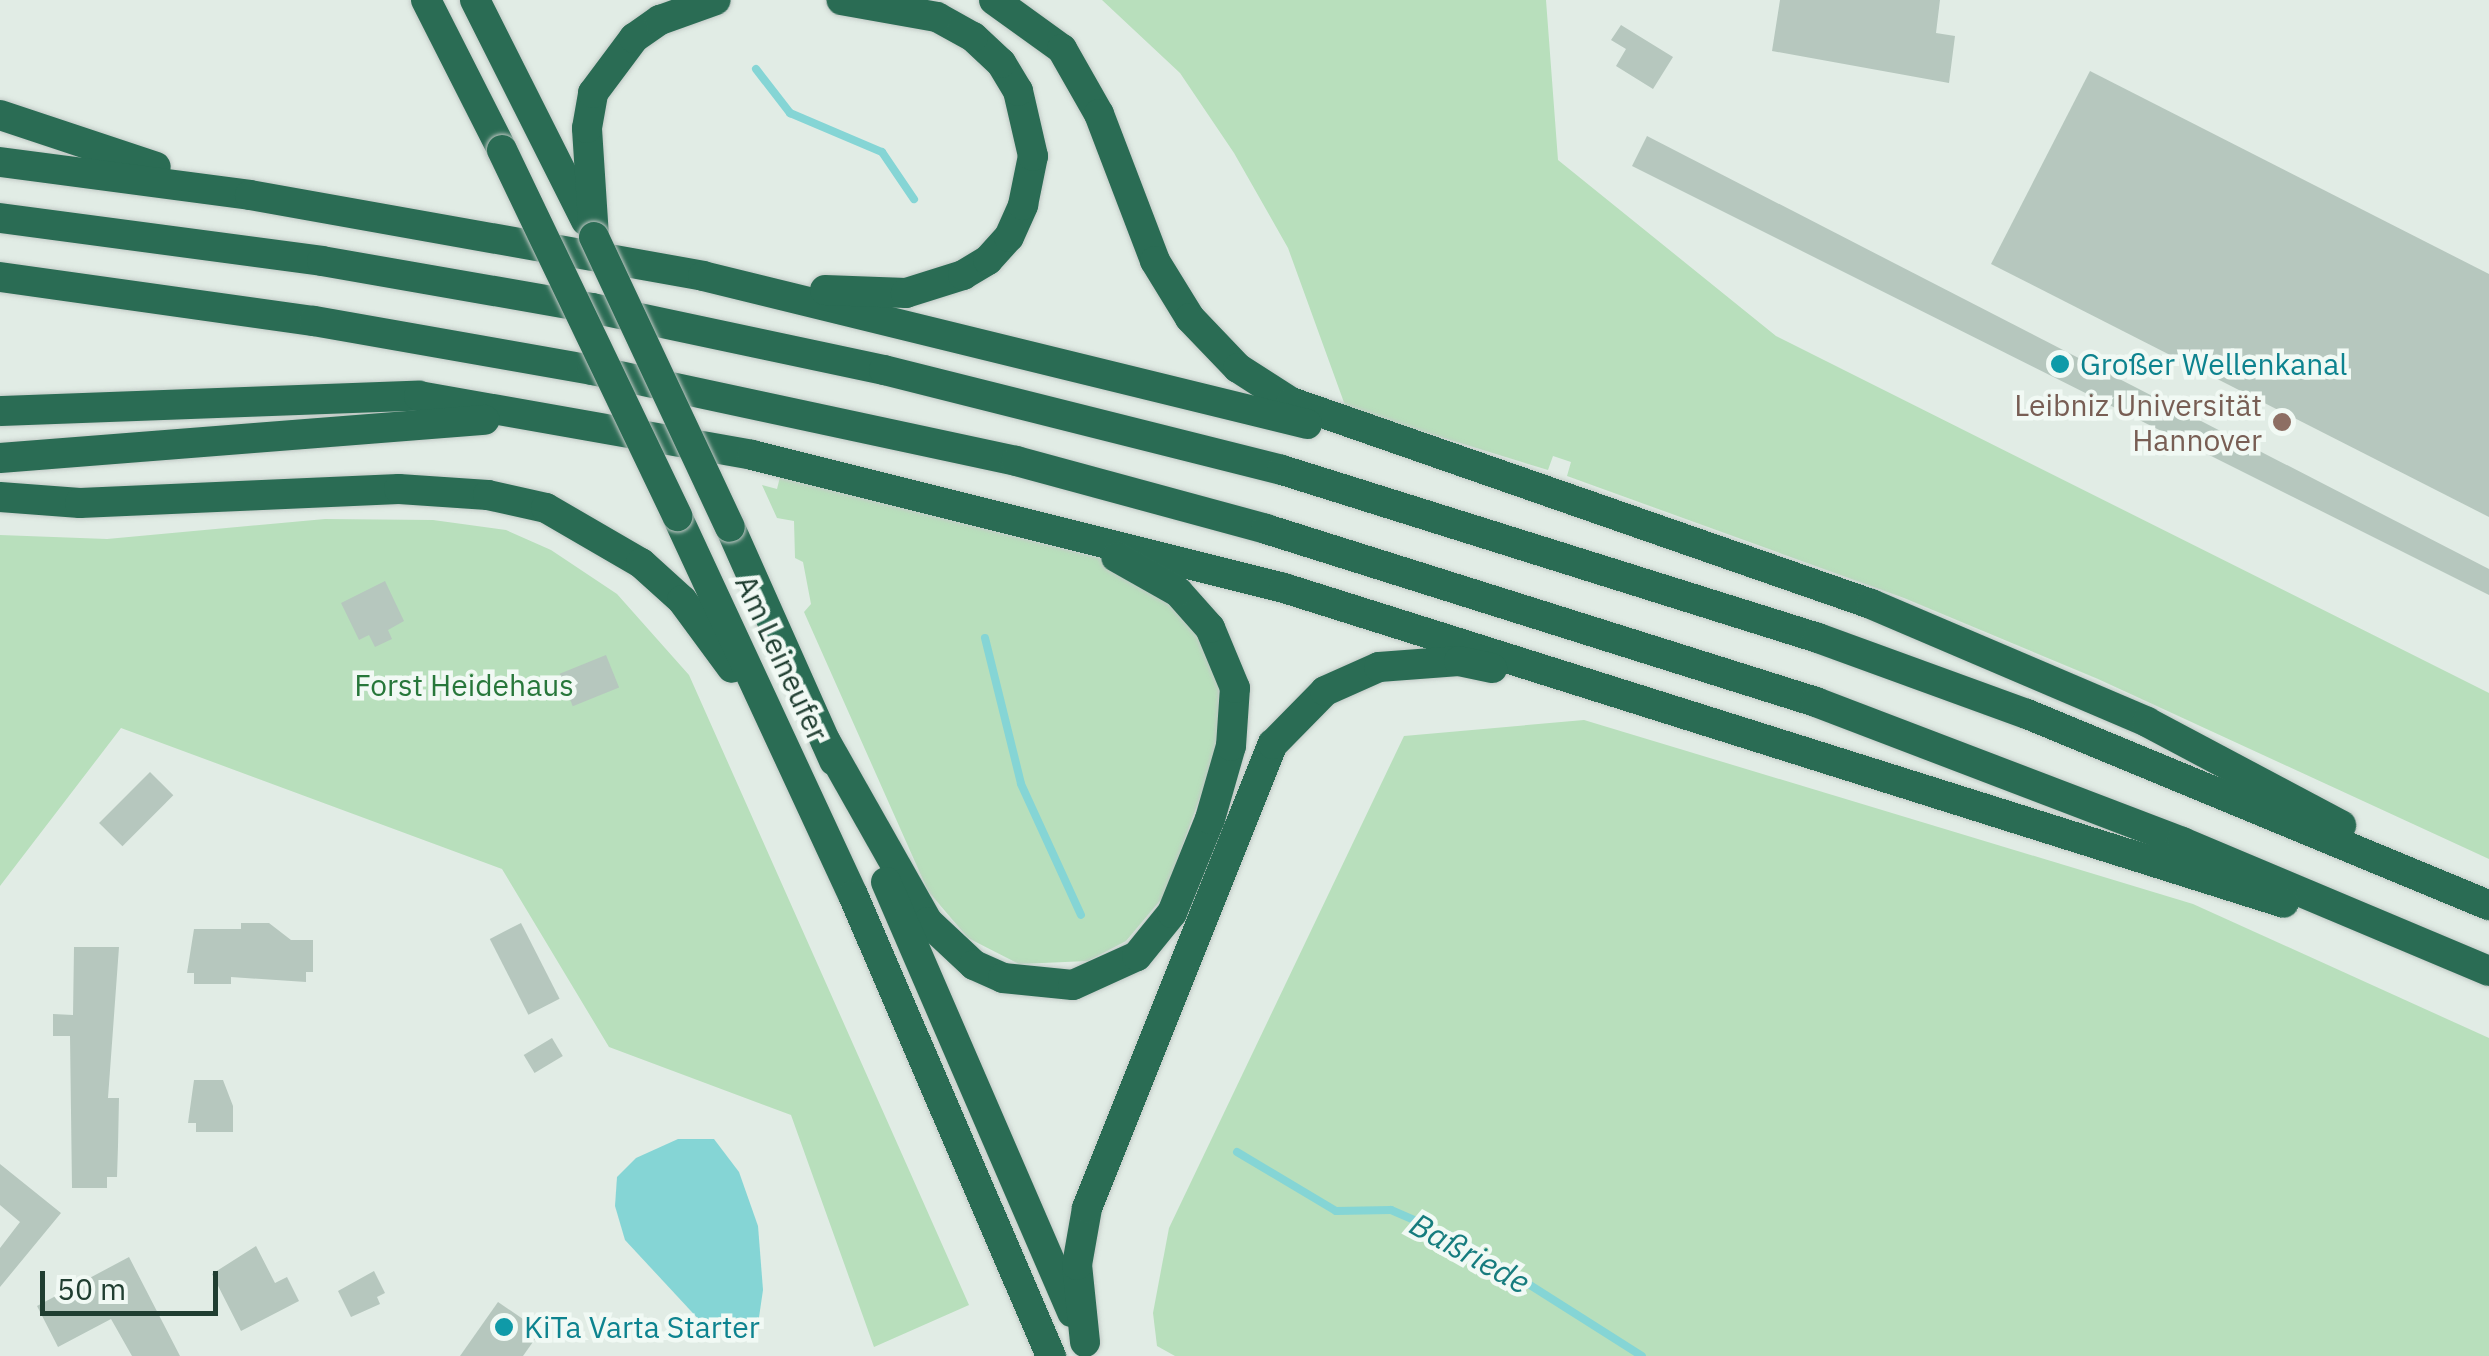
<!DOCTYPE html>
<html>
<head>
<meta charset="utf-8">
<style>
	body { margin:0 }
	#map { position:relative; width:2489px; height:1356px; overflow:hidden; background:#e1ece5; font-family:"IBM Plex Sans",sans-serif }
	div>[style] { position:absolute }
	.green>* { inset:0; background:#b8dfbc }
	.water>* { inset:0; background:#85d5d5 }
	.stream>* { height:8px; margin:-4px; padding:0 4px; transform-origin:4px; border-radius:4px; background:#85d5d5 }
	.building>* { inset:0; background:#b6c7be; transform-origin:0 0 }
	.roads { filter:drop-shadow(0 0 2px #c1c9c5) drop-shadow(0 0 2px #c1c9c5) }
	.highway>* { height:30px; margin:-15px; padding:0 15px; transform-origin:15px; border-radius:15px; background:#2a6c54 }
	.bridges { filter:drop-shadow(0 0 2px #c1c9c5) drop-shadow(0 0 2px #c1c9c5) }
	.highway-bridge>* { height:30px; margin:-15px; padding:0 15px; transform-origin:15px; border-radius:15px; background:#2a6c54 }
	.dots>* { width:28px; height:28px; translate:-50% -50%; box-sizing:border-box; border:5px solid #f1f9f4; border-radius:50% }
	span { translate:-50% -50%; white-space:nowrap; text-align:center; line-height:1.15; -webkit-text-stroke:9px #f1f9f4; paint-order:stroke }
	.culture-label { font-size:30px; color:#0d838f }
	.left { translate:0 -50%; text-align:left }
	.education-label { font-size:30px; color:#785e54 }
	.right { translate:-100% -50%; text-align:right }
	.street-label { font-size:30px; color:#203e31 }
	.park-label { font-size:30px; color:#27773a }
	.water-label { font-size:32px; color:#167c7e; font-style:italic }
	.scale { position:absolute; left:40px; top:1271px; width:178px; height:45px; box-sizing:border-box; border:5px solid #203e31; border-top:0; padding-left:12px; font-size:30px; line-height:35px; white-space:nowrap; color:#203e31; -webkit-text-stroke:8px #f1f9f4; paint-order:stroke }
</style>
</head>
<body>
<div id="map">
	<div class="green">
		<i style="clip-path:polygon(1102px 0,1546px 0,1558px 160px,1776px 336px,2489px 693px,2489px 859px,2098px 679px,1904px 598px,1567px 476px,1571px 462px,1553px 456px,1548px 470px,1346px 408px,1288px 248px,1234px 153px,1180px 73px)"></i>
		<i style="clip-path:polygon(780px 477px,1107px 560px,1146px 578px,1197px 626px,1219px 676px,1218px 748px,1164px 896px,1126px 941px,1088px 961px,1019px 964px,968px 938px,928px 891px,804px 612px,811px 604px,803px 562px,795px 558px,794px 521px,777px 518px,762px 485px,777px 489px)"></i>
		<i style="clip-path:polygon(325px 519px,433px 520px,506px 530px,551px 550px,617px 594px,689px 675px,969px 1305px,874px 1347px,791px 1115px,609px 1047px,502px 869px,121px 728px,0 886px,0 535px,107px 539px)"></i>
		<i style="clip-path:polygon(1584px 720px,2193px 904px,2489px 1038px,2489px 1356px,1175px 1356px,1157px 1346px,1153px 1313px,1169px 1228px,1404px 736px)"></i>
	</div>
	<div class="water">
		<i style="clip-path:polygon(678px 1139px,714px 1139px,739px 1172px,758px 1226px,763px 1290px,758px 1324px,748px 1330px,703px 1324px,625px 1240px,615px 1206px,617px 1177px,636px 1158px)"></i>
	</div>
	<div class="stream">
		<i style="left:756px;top:69px;width:56px;rotate:52.3deg"></i>
		<i style="left:790px;top:113px;width:100px;rotate:23deg"></i>
		<i style="left:882px;top:152px;width:57px;rotate:55.8deg"></i>
		<i style="left:985px;top:638px;width:150px;rotate:76.1deg"></i>
		<i style="left:1021px;top:784px;width:144px;rotate:65.4deg"></i>
		<i style="left:1237px;top:1152px;width:115px;rotate:30.8deg"></i>
		<i style="left:1336px;top:1211px;width:55px;rotate:-1deg"></i>
		<i style="left:1391px;top:1210px;width:71px;rotate:23.3deg"></i>
		<i style="left:1456px;top:1238px;width:220px;rotate:32.4deg"></i>
	</div>
	<div class="building">
		<i style="clip-path:polygon(1780px 0,1940px 0,1936px 33px,1955px 36px,1949px 83px,1772px 51px)"></i>
		<i style="clip-path:polygon(1621px 25px,1673px 57px,1653px 89px,1616px 66px,1626px 49px,1611px 40px)"></i>
		<i style="clip-path:polygon(2090px 71px,2489px 274px,2489px 517px,1991px 264px)"></i>
		<i style="clip-path:polygon(1647px 136px,2489px 569px,2489px 595px,1632px 166px)"></i>
		<i style="clip-path:polygon(385px 581px,404px 621px,388px 630px,392px 639px,375px 647px,369px 635px,359px 640px,341px 603px)"></i>
		<i style="left:606px;top:655px;width:35px;height:50px;rotate:68deg"></i>
		<i style="left:150px;top:772px;width:33px;height:72px;rotate:45deg"></i>
		<i style="clip-path:polygon(241px 923px,269px 923px,291px 940px,313px 940px,313px 972px,306px 972px,306px 982px,231px 977px,231px 984px,194px 984px,194px 973px,187px 973px,194px 929px,241px 929px)"></i>
		<i style="left:521px;top:923px;width:85px;height:35px;rotate:63deg"></i>
		<i style="clip-path:polygon(74px 947px,119px 947px,108px 1098px,119px 1098px,118px 1146px,117px 1177px,107px 1177px,107px 1188px,72px 1188px,70px 1036px,53px 1036px,53px 1014px,73px 1015px)"></i>
		<i style="left:552px;top:1038px;width:21px;height:33px;rotate:59deg"></i>
		<i style="clip-path:polygon(194px 1080px,223px 1080px,233px 1106px,233px 1132px,196px 1132px,196px 1123px,188px 1123px)"></i>
		<i style="clip-path:polygon(0 1164px,61px 1213px,0 1287px,0 1248px,20px 1222px,0 1205px)"></i>
		<i style="clip-path:polygon(256px 1246px,275px 1283px,287px 1277px,299px 1301px,241px 1331px,212px 1274px)"></i>
		<i style="clip-path:polygon(129px 1257px,180px 1356px,132px 1356px,111px 1319px,58px 1347px,37px 1306px)"></i>
		<i style="clip-path:polygon(374px 1271px,385px 1293px,377px 1297px,380px 1304px,351px 1317px,338px 1291px)"></i>
		<i style="clip-path:polygon(498px 1302px,539px 1330px,535px 1339px,523px 1356px,460px 1356px)"></i>
	</div>
	<div class="roads">
		<div class="highway">
			<i style="left:426px;top:0;width:168px;rotate:63.1deg"></i>
			<i style="left:475px;top:0;width:247px;rotate:63.3deg"></i>
			<i style="left:994px;top:0;width:84px;rotate:35.8deg"></i>
			<i style="left:1062px;top:49px;width:75px;rotate:60.4deg"></i>
			<i style="left:1099px;top:114px;width:157px;rotate:69.1deg"></i>
			<i style="left:1155px;top:261px;width:67px;rotate:58.4deg"></i>
			<i style="left:1190px;top:318px;width:69px;rotate:46.2deg"></i>
			<i style="left:1238px;top:368px;width:63px;rotate:32.7deg"></i>
			<i style="left:1291px;top:402px;width:614px;rotate:19.2deg"></i>
			<i style="left:1871px;top:604px;width:300px;rotate:23.1deg"></i>
			<i style="left:2147px;top:722px;width:220px;rotate:28deg"></i>
			<i style="left:0;top:115px;width:164px;rotate:18.4deg"></i>
			<i style="left:0;top:162px;width:252px;rotate:7.5deg"></i>
			<i style="left:250px;top:195px;width:460px;rotate:10.1deg"></i>
			<i style="left:703px;top:276px;width:622px;rotate:13.77deg"></i>
			<i style="left:0;top:218px;width:325px;rotate:7.6deg"></i>
			<i style="left:322px;top:261px;width:274px;rotate:9.9deg"></i>
			<i style="left:592px;top:308px;width:299px;rotate:12deg"></i>
			<i style="left:884px;top:370px;width:410px;rotate:14.1deg"></i>
			<i style="left:1282px;top:470px;width:562px;rotate:17.4deg"></i>
			<i style="left:1818px;top:638px;width:222px;rotate:20deg"></i>
			<i style="left:2027px;top:714px;width:500px;rotate:22.5deg"></i>
			<i style="left:594px;top:237px;width:109px;rotate:-93.7deg"></i>
			<i style="left:587px;top:128px;width:36px;rotate:-80deg"></i>
			<i style="left:593px;top:93px;width:69px;rotate:-53.3deg"></i>
			<i style="left:634px;top:38px;width:32px;rotate:-35deg"></i>
			<i style="left:660px;top:20px;width:59px;rotate:-19.7deg"></i>
			<i style="left:0;top:277px;width:317px;rotate:8deg"></i>
			<i style="left:314px;top:321px;width:282px;rotate:10deg"></i>
			<i style="left:592px;top:370px;width:434px;rotate:12.1deg"></i>
			<i style="left:1016px;top:461px;width:259px;rotate:15.2deg"></i>
			<i style="left:1266px;top:529px;width:577px;rotate:17.46deg"></i>
			<i style="left:1816px;top:702px;width:392px;rotate:20.9deg"></i>
			<i style="left:2182px;top:842px;width:333px;rotate:22.8deg"></i>
			<i style="left:825px;top:290px;width:81px;rotate:2.1deg"></i>
			<i style="left:906px;top:293px;width:60px;rotate:-17.5deg"></i>
			<i style="left:963px;top:275px;width:29px;rotate:-31deg"></i>
			<i style="left:988px;top:260px;width:31px;rotate:-48deg"></i>
			<i style="left:1009px;top:237px;width:35px;rotate:-66deg"></i>
			<i style="left:1023px;top:205px;width:50px;rotate:-78.5deg"></i>
			<i style="left:1033px;top:156px;width:67px;rotate:-103deg"></i>
			<i style="left:1018px;top:91px;width:33px;rotate:-121deg"></i>
			<i style="left:1001px;top:63px;width:38px;rotate:-137deg"></i>
			<i style="left:973px;top:37px;width:41px;rotate:-150.9deg"></i>
			<i style="left:937px;top:17px;width:97px;rotate:-169.9deg"></i>
			<i style="left:0;top:411px;width:419px;rotate:-2.1deg"></i>
			<i style="left:419px;top:396px;width:338px;rotate:10deg"></i>
			<i style="left:752px;top:455px;width:548px;rotate:14.04deg"></i>
			<i style="left:1284px;top:588px;width:1048px;rotate:17.48deg"></i>
			<i style="left:0;top:458px;width:486px;rotate:-4.5deg"></i>
			<i style="left:0;top:497px;width:80px;rotate:4.3deg"></i>
			<i style="left:80px;top:503px;width:319px;rotate:-2.5deg"></i>
			<i style="left:399px;top:489px;width:89px;rotate:3.9deg"></i>
			<i style="left:488px;top:495px;width:59px;rotate:12.6deg"></i>
			<i style="left:546px;top:508px;width:110px;rotate:30.1deg"></i>
			<i style="left:641px;top:563px;width:55px;rotate:42.1deg"></i>
			<i style="left:682px;top:600px;width:84px;rotate:53.7deg"></i>
			<i style="left:677px;top:516px;width:418px;rotate:65.1deg"></i>
			<i style="left:853px;top:895px;width:502px;rotate:66.76deg"></i>
			<i style="left:730px;top:527px;width:256px;rotate:66deg"></i>
			<i style="left:826px;top:742px;width:207px;rotate:60.5deg"></i>
			<i style="left:928px;top:922px;width:63px;rotate:43.1deg"></i>
			<i style="left:974px;top:965px;width:32px;rotate:24deg"></i>
			<i style="left:1003px;top:978px;width:70px;rotate:5.7deg"></i>
			<i style="left:1073px;top:985px;width:70px;rotate:-24.4deg"></i>
			<i style="left:1137px;top:956px;width:55px;rotate:-50.9deg"></i>
			<i style="left:1172px;top:913px;width:101px;rotate:-68deg"></i>
			<i style="left:1210px;top:819px;width:76px;rotate:-74deg"></i>
			<i style="left:1231px;top:746px;width:58px;rotate:-86.1deg"></i>
			<i style="left:1235px;top:688px;width:65px;rotate:-112.6deg"></i>
			<i style="left:1210px;top:628px;width:48px;rotate:-131.6deg"></i>
			<i style="left:1178px;top:592px;width:71px;rotate:-150.6deg"></i>
			<i style="left:886px;top:882px;width:469px;rotate:66.6deg"></i>
			<i style="left:1085px;top:1342px;width:77px;rotate:-95.9deg"></i>
			<i style="left:1077px;top:1265px;width:58px;rotate:-80deg"></i>
			<i style="left:1087px;top:1208px;width:500px;rotate:-68.2deg"></i>
			<i style="left:1273px;top:744px;width:74px;rotate:-45.5deg"></i>
			<i style="left:1325px;top:691px;width:59px;rotate:-24deg"></i>
			<i style="left:1379px;top:667px;width:80px;rotate:-4.3deg"></i>
			<i style="left:1459px;top:661px;width:34px;rotate:12deg"></i>
		</div>
	</div>
	<div class="bridges">
		<div class="highway-bridge">
			<i style="left:502px;top:150px;width:406px;rotate:64.4deg"></i>
			<i style="left:594px;top:237px;width:320px;rotate:64.9deg"></i>
		</div>
	</div>
	<div class="dots">
		<i style="left:2060px;top:364px;background:#0f9aa8"></i>
		<i style="left:2282px;top:422px;background:#8d6e63"></i>
		<i style="left:504px;top:1327px;background:#0f9aa8"></i>
	</div>
	<div class="culture-label">
		<span class="left" style="left:2080px;top:364px">Großer Wellenkanal</span>
		<span class="left" style="left:524px;top:1327px">KiTa Varta Starter</span>
	</div>
	<div class="education-label">
		<span class="right" style="left:2262px;top:422px">Leibniz Universität<br>Hannover</span>
	</div>
	<div class="street-label">
		<span style="left:782px;top:658px;rotate:65deg">Am Leineufer</span>
	</div>
	<div class="park-label">
		<span style="left:464px;top:685px">Forst Heidehaus</span>
	</div>
	<div class="water-label">
		<span style="left:1470px;top:1253px;rotate:29deg">Baßriede</span>
	</div>
	<div class="scale">50 m</div>
</div>
</body>
</html>
